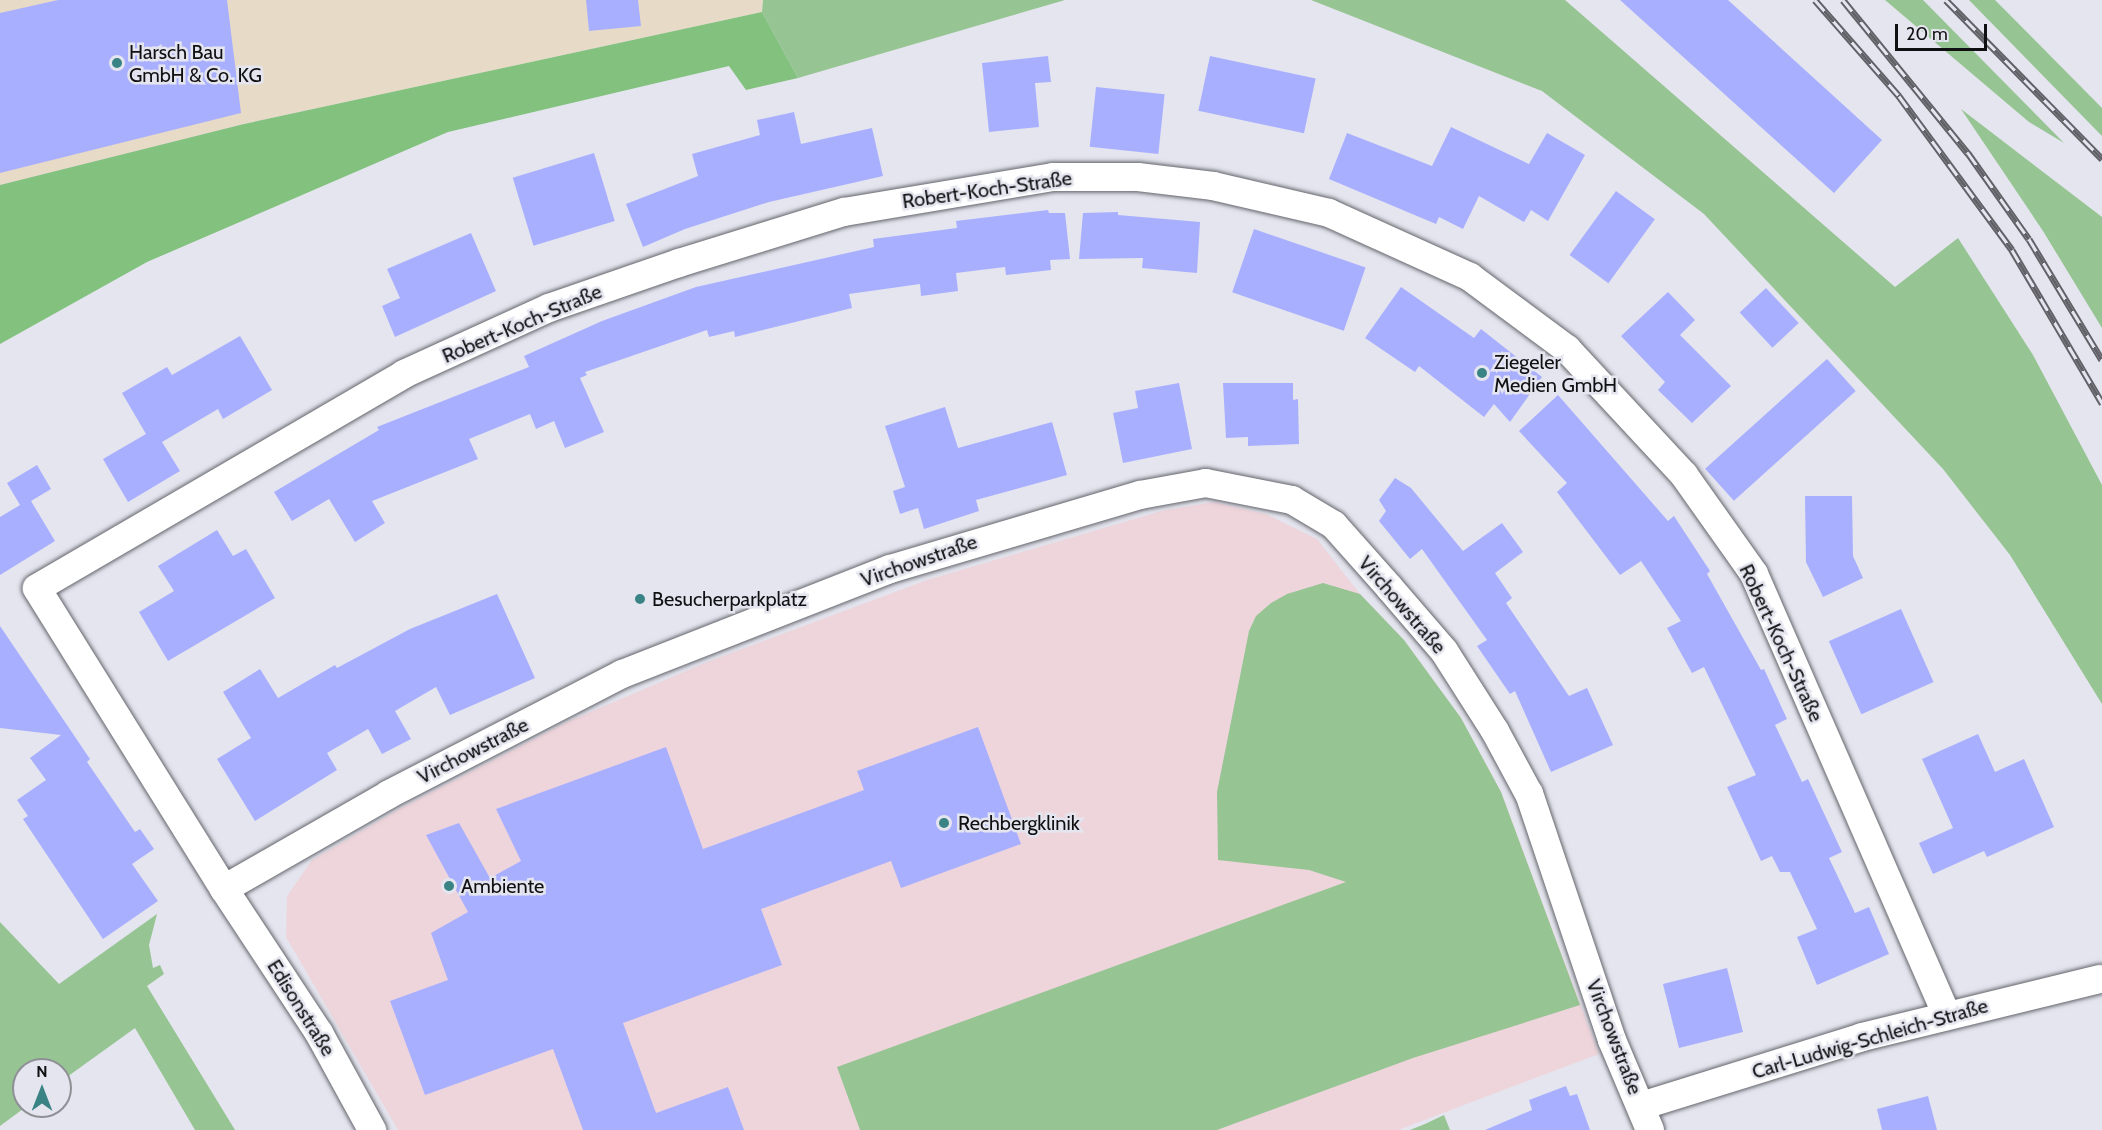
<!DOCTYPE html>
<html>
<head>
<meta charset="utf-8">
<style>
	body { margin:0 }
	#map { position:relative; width:2102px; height:1130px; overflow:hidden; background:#e4e5ee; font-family:Cabin,sans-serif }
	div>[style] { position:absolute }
	.industrial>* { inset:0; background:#e7dbc7 }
	.medical>* { inset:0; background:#eed5dc }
	.green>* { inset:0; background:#97c493 }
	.forest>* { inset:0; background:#83c17e }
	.building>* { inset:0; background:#a9afff; transform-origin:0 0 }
	.roads { filter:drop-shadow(0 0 2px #64656c) drop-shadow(0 0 2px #64656c) }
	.street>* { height:28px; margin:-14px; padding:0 14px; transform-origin:14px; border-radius:14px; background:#fff }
	.rail>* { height:7px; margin-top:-3.5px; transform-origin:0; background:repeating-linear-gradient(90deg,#e4e5ee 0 14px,#616167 0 28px); box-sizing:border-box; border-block:2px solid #616167 }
	.dots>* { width:16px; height:16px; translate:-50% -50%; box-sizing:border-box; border:3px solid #e4e5ee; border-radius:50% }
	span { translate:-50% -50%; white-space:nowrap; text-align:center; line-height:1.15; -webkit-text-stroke:5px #e4e5ee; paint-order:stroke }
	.poi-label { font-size:20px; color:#101013 }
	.left { translate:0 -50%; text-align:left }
	.street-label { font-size:20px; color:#101013 }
	.north { position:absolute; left:12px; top:1058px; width:60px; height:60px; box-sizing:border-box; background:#e4e5ee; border:2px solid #8f9096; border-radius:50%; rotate:0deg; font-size:16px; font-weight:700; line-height:24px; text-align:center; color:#101013 }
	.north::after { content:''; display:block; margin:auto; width:21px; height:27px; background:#3a8385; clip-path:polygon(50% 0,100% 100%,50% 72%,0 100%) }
	.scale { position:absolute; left:1895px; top:24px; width:92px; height:27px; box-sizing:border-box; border:3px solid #101013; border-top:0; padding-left:8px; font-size:18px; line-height:21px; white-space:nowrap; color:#101013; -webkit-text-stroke:4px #e4e5ee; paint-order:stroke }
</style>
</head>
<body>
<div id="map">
	<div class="industrial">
		<i style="clip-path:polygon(0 0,763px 0,762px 12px,244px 124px,0 185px)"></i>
	</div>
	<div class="medical">
		<i style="clip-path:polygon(1214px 502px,1266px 514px,1317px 539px,1360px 594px,1404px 640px,1461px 718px,1501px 792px,1599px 1054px,1398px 1130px,398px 1130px,286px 937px,287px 896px,312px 860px,399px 809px,567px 722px,707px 662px,927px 580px,1165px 510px)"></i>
	</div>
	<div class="green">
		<i style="clip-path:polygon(763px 0,1065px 0,798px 78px,762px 12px)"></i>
		<i style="clip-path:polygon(1311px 0,1565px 0,1895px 287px,1958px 238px,2033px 355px,2102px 485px,2102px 704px,2010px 555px,1943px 469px,1704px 214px,1542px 91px)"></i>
		<i style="clip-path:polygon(1885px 0,1923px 0,2064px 143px,2029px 122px)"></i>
		<i style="clip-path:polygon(1969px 0,1995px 0,2102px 108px,2102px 136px)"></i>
		<i style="clip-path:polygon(1961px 109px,2102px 217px,2102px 328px,2043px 231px)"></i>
		<i style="clip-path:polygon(1323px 583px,1360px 594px,1404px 640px,1461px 718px,1501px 792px,1580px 1005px,1413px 1058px,1217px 1130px,860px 1130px,837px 1067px,1346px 882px,1309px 870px,1218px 860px,1217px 792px,1249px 631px,1256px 616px,1271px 603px,1287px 594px)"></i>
		<i style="clip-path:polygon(157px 914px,149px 945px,153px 968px,160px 965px,164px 974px,147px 986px,235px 1130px,195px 1130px,135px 1028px,60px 1082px,60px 1070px,24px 1070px,24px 1106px,27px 1106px,0 1126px,0 922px,59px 984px)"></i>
		<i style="clip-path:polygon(1444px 1115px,1450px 1130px,1410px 1130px,1425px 1124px)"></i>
	</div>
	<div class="forest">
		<i style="clip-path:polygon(762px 12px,798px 78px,746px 90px,729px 66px,448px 132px,147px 262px,0 344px,0 185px,244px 124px)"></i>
	</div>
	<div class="building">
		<i style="clip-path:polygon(58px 0,227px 0,241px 113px,0 173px,0 13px)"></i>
		<i style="clip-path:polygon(586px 0,638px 0,641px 26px,589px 31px)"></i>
		<i style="clip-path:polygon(1620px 0,1728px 0,1882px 140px,1834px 193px)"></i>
		<i style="clip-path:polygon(1048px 56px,1051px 82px,1035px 83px,1039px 127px,989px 132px,982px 63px)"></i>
		<i style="left:1210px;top:56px;width:108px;height:56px;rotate:12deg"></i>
		<i style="left:1096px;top:87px;width:69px;height:60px;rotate:6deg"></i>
		<i style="clip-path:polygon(794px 112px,801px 144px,872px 128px,883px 176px,769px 202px,685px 229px,643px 247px,626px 204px,698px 176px,692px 154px,760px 135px,757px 120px)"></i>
		<i style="clip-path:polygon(1451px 127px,1529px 164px,1547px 133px,1585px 155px,1548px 221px,1531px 210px,1524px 222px,1479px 196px,1463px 229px,1439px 217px,1436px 224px,1329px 179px,1347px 133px,1432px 166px)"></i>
		<i style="left:594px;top:153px;width:71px;height:85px;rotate:73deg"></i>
		<i style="left:1616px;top:191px;width:48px;height:79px;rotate:36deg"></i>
		<i style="clip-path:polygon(1048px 210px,1049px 213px,1065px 213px,1070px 259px,1050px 260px,1051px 270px,1006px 275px,1005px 267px,956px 273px,958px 291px,921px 296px,920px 284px,849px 294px,852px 308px,735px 337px,734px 331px,709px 337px,707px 330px,585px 372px,587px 375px,580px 378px,604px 432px,565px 448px,554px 421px,536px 429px,530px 414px,469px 439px,478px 459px,372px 501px,385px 523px,355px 542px,329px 499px,292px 521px,274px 492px,379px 430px,377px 427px,529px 367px,524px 356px,602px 321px,696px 287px,874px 247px,873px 239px,957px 228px,956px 221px)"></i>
		<i style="clip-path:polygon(1118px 212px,1118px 215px,1200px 222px,1197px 273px,1142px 268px,1143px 258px,1079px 259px,1083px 213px)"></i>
		<i style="left:1254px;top:229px;width:118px;height:67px;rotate:19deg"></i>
		<i style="clip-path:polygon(471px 233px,496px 291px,395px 337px,382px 306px,400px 298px,387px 269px)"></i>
		<i style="clip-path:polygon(1401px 287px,1474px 338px,1481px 329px,1542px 377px,1510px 422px,1494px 404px,1484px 417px,1419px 366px,1415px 372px,1365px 338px)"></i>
		<i style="left:1766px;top:288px;width:48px;height:36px;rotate:47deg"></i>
		<i style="clip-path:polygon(1668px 292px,1695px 320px,1680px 335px,1731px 386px,1692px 423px,1658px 390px,1665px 382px,1621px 336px)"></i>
		<i style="clip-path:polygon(240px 336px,272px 390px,223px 419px,218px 409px,162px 442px,180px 471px,128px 502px,103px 459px,146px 434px,122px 393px,167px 367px,172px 375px)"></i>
		<i style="left:1827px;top:359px;width:43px;height:164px;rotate:48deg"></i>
		<i style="clip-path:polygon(1179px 383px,1192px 449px,1123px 463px,1113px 413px,1138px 408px,1135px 391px)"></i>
		<i style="clip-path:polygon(1223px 383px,1293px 383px,1293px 400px,1298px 399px,1299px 444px,1248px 446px,1248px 437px,1226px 438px)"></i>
		<i style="clip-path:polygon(1558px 395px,1668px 521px,1674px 516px,1710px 571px,1707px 574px,1761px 670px,1764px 669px,1787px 719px,1775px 725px,1802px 782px,1808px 779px,1842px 852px,1829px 858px,1855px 913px,1869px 907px,1889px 954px,1817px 985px,1797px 937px,1817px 929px,1790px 872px,1780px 872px,1772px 856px,1761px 861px,1727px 787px,1756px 775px,1704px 667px,1692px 673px,1667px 628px,1681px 621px,1641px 561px,1620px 575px,1557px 492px,1567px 483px,1519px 431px)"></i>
		<i style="clip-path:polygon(945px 407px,958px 448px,1052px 422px,1067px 475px,976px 500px,979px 511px,924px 529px,918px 508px,900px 514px,893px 491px,905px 487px,885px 426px)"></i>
		<i style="clip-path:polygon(37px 465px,51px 489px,31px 501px,55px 541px,0 575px,0 517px,20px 505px,7px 483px)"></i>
		<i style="clip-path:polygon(1395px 478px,1411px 488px,1463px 551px,1502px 523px,1523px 552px,1495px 573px,1512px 598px,1506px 603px,1569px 696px,1587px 688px,1613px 745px,1551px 772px,1515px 691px,1510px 694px,1477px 646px,1487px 640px,1422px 549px,1410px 559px,1379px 521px,1386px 511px,1379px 500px)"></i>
		<i style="clip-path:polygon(1805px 496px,1852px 496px,1853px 556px,1863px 578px,1823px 597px,1806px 562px)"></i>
		<i style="clip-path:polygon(217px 530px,233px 556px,246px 549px,275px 598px,168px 661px,139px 612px,174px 591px,158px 566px)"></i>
		<i style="clip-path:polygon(497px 594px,535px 678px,450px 715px,436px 687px,395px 711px,411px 739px,382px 754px,368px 729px,327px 753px,337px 770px,255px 821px,217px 759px,251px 738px,223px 692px,260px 669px,278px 698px,335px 665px,337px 668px,410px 629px)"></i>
		<i style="left:1901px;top:609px;width:80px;height:79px;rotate:66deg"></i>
		<i style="clip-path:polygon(0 626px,90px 759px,87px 762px,135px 832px,140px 829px,154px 849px,132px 864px,158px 901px,103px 939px,23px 819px,28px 816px,17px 800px,46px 780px,30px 758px,61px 735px,0 728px)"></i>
		<i style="clip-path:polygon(978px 727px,1021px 844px,901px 888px,891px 861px,761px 909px,782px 965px,623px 1023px,656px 1113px,728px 1087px,744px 1130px,583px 1130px,553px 1049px,425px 1095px,390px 1001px,448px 980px,431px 933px,468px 912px,426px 835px,459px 823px,490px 878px,521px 861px,496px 809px,666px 747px,703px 849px,864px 790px,857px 771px)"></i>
		<i style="clip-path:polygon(1978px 734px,1995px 772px,2024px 759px,2054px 827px,1987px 857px,1984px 851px,1933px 874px,1919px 843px,1953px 828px,1922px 759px)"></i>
		<i style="left:1727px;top:968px;width:66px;height:66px;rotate:76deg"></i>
		<i style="clip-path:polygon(1566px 1086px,1570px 1096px,1577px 1094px,1590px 1130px,1485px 1130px,1532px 1110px,1529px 1100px)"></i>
		<i style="clip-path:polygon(1928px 1096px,1937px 1130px,1882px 1130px,1877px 1109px)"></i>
	</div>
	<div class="roads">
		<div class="street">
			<i style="left:224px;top:889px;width:173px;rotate:56.6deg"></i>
			<i style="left:319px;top:1033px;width:111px;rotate:61.3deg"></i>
			<i style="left:1641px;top:1106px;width:232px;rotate:-17.3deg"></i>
			<i style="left:1862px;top:1037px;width:245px;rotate:-13.7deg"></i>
			<i style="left:1650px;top:1130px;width:98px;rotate:-112.9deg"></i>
			<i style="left:1612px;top:1040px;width:260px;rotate:-108.6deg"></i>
			<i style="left:1529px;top:794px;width:72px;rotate:-118.4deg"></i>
			<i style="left:1495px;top:731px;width:95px;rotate:-122.5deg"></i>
			<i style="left:1444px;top:651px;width:84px;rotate:-130.7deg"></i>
			<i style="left:1389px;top:587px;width:83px;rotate:-131.6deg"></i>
			<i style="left:1334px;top:525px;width:49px;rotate:-149.2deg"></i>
			<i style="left:1292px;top:500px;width:88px;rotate:-168.8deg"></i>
			<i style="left:1206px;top:483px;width:67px;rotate:169.7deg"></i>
			<i style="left:1140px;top:495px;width:261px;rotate:163.5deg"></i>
			<i style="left:890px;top:569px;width:288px;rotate:158.6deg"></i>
			<i style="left:622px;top:674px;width:263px;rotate:152.7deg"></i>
			<i style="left:388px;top:795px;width:189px;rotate:150.2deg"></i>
			<i style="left:224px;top:889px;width:354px;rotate:-121.9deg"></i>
			<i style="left:37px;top:588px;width:425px;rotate:-30.2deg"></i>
			<i style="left:404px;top:374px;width:159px;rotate:-24.5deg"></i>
			<i style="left:549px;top:308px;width:138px;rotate:-19.1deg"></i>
			<i style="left:679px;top:263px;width:173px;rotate:-17.2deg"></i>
			<i style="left:844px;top:212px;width:212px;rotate:-9.5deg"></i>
			<i style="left:1053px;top:177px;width:85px"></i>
			<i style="left:1138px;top:177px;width:76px;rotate:6.8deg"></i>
			<i style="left:1213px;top:186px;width:119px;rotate:13.1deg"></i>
			<i style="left:1329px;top:213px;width:155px;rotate:24.4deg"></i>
			<i style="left:1470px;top:277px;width:121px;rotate:36.6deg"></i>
			<i style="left:1567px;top:349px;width:172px;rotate:47.1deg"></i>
			<i style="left:1684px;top:475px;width:121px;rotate:54.7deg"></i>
			<i style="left:1754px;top:574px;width:482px;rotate:66.4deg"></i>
		</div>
	</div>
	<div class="rail">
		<i style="left:1815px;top:0;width:128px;rotate:48.8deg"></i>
		<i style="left:1899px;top:96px;width:191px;rotate:53.7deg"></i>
		<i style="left:2012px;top:250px;width:178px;rotate:59.5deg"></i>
		<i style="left:1843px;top:0;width:198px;rotate:50.8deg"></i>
		<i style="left:1968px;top:153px;width:105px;rotate:54.7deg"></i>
		<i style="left:2029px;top:239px;width:141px;rotate:58.9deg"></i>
		<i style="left:1946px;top:0;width:223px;rotate:45.5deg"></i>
	</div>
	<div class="dots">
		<i style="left:117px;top:63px;background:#3a8385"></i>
		<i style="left:1482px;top:373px;background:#3a8385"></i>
		<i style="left:640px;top:599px;background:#3a8385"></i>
		<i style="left:944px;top:823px;background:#3a8385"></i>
		<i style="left:449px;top:886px;background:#3a8385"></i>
	</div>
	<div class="poi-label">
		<span class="left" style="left:129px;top:64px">Harsch Bau<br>GmbH &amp; Co. KG</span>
		<span class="left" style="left:1494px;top:374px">Ziegeler<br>Medien GmbH</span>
		<span class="left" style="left:652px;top:599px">Besucherparkplatz</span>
		<span class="left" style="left:958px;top:823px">Rechbergklinik</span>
		<span class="left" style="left:461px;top:886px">Ambiente</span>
	</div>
	<div class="street-label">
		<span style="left:987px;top:190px;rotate:-8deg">Robert-Koch-Straße</span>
		<span style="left:522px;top:324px;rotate:-23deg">Robert-Koch-Straße</span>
		<span style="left:919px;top:561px;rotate:-19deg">Virchowstraße</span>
		<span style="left:1402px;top:605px;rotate:49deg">Virchowstraße</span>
		<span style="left:1781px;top:643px;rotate:65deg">Robert-Koch-Straße</span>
		<span style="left:473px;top:751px;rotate:-27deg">Virchowstraße</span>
		<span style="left:301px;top:1008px;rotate:58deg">Edisonstraße</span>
		<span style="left:1614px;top:1037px;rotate:69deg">Virchowstraße</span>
		<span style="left:1870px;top:1039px;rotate:-16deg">Carl-Ludwig-Schleich-Straße</span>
	</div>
	<div class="north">N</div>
	<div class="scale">20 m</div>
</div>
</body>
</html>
